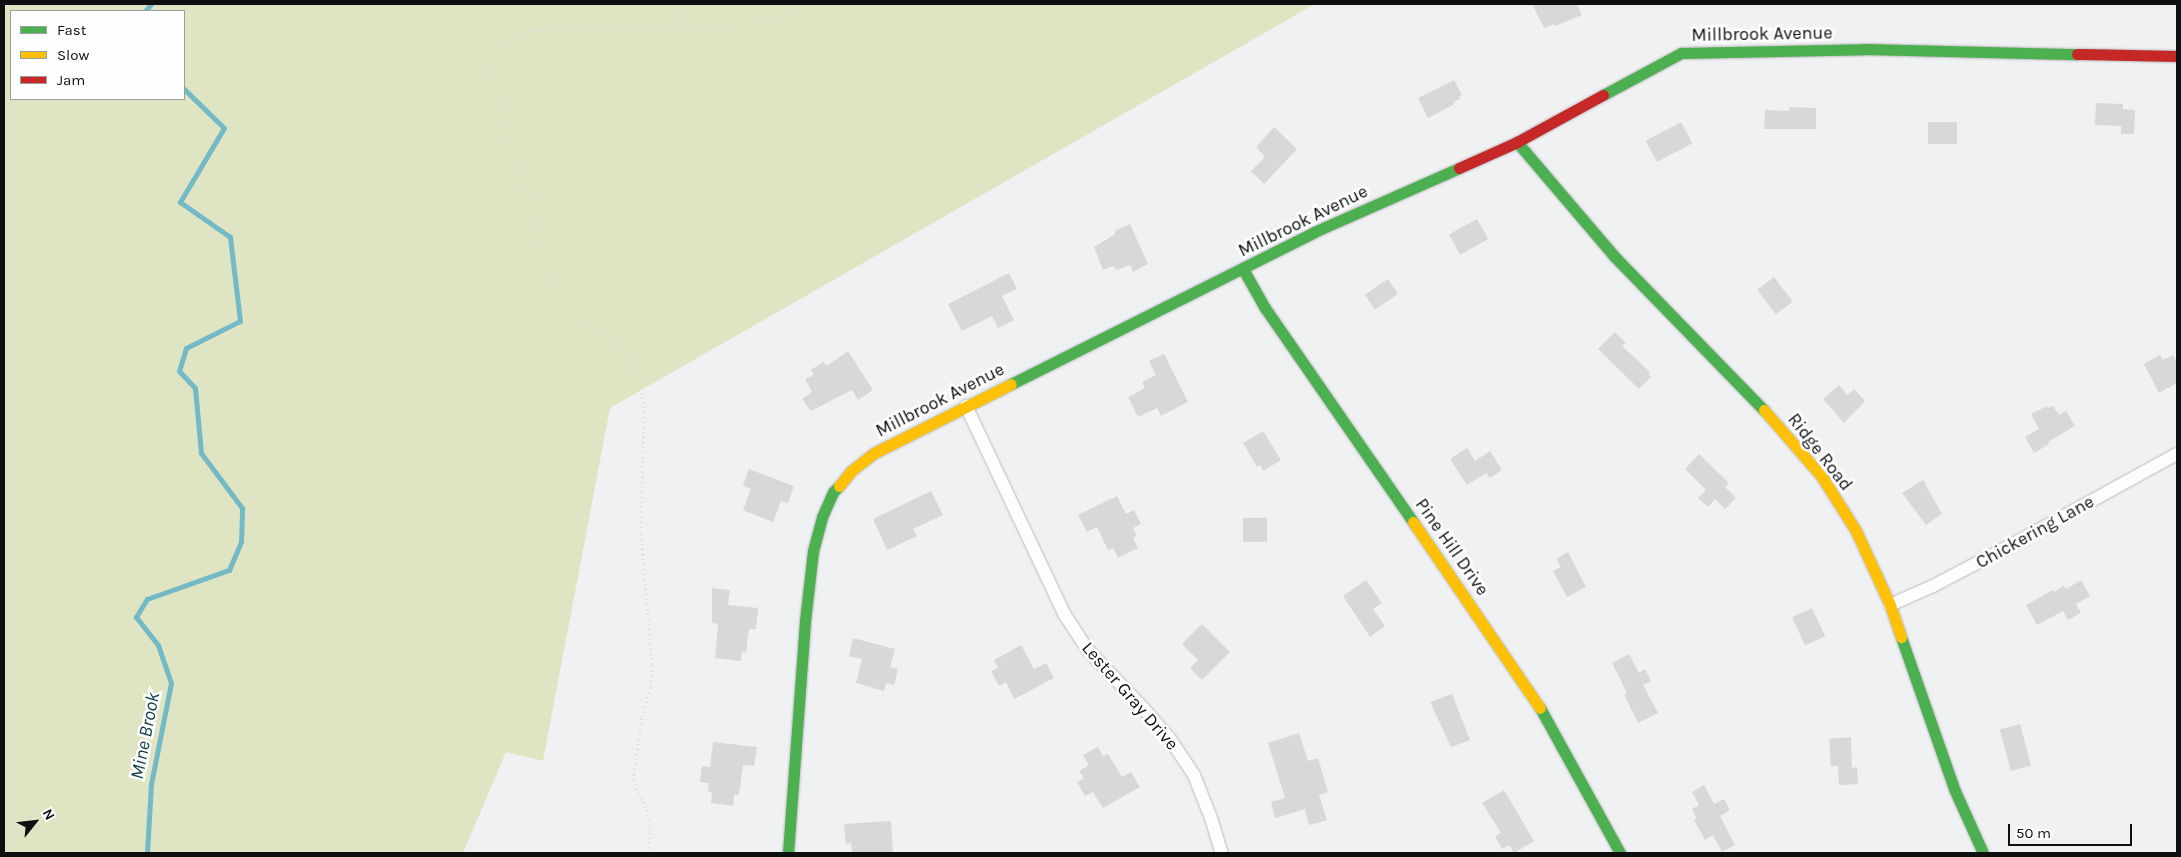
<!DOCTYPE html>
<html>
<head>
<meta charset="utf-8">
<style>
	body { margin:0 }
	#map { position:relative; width:2181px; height:857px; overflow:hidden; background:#f0f1f3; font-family:Karla,sans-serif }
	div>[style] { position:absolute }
	.green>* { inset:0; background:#dfe4c3 }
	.stream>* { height:5px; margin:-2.5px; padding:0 2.5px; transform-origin:2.5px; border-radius:2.5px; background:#73bac6 }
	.building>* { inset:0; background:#d8d8da; transform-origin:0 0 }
	.path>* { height:3px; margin-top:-1.5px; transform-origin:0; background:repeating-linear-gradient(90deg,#dbdbdc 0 1px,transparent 0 5px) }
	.roads { filter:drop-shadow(0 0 1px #bbbbbd) drop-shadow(0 0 1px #bbbbbd) }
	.street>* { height:12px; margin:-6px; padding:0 6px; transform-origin:6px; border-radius:6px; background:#fdfdfd }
	.fast>* { height:11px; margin:-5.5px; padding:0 5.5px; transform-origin:5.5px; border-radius:5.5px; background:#4caf50 }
	.slow>* { height:11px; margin:-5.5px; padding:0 5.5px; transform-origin:5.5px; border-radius:5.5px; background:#ffc107 }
	.jam>* { height:11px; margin:-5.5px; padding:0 5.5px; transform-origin:5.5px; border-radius:5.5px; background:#c62828 }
	span { translate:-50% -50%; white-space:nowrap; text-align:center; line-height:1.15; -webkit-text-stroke:5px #fdfeff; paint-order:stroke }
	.street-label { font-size:18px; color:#0e0f10 }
	.water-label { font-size:19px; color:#113f46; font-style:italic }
	.frame { position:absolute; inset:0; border:5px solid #0e0f10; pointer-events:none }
	.legend { position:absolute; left:10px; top:10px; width:175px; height:90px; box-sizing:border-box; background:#fdfeff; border:1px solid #9d9e9f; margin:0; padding:6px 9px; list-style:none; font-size:15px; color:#0e0f10 }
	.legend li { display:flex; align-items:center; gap:10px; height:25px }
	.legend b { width:25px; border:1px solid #9d9e9f }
	.north { position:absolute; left:10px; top:797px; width:50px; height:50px; -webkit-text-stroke:4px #fdfeff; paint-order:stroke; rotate:61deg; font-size:14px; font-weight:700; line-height:20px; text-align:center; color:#0e0f10 }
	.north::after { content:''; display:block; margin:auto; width:18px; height:22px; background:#0e0f10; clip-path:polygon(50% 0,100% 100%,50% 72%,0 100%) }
	.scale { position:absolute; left:2008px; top:824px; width:124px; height:22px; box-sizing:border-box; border:2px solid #0e0f10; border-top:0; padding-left:6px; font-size:15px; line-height:18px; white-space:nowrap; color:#0e0f10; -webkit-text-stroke:4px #fdfeff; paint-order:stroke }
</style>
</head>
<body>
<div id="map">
	<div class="green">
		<i style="clip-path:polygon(evenodd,4px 4px,1315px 4px,610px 408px,543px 761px,506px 752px,463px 853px,4px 853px,4px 4px,11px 11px,184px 11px,184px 99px,11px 99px,11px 11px)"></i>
	</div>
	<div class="stream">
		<i style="left:145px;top:11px;width:9px;rotate:-49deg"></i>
		<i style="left:147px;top:853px;width:69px;rotate:-86.7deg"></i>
		<i style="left:151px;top:784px;width:103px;rotate:-78.8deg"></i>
		<i style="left:171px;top:683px;width:40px;rotate:-108.9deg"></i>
		<i style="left:158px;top:645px;width:36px;rotate:-128deg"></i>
		<i style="left:136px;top:617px;width:21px;rotate:-59deg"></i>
		<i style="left:147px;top:599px;width:87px;rotate:-19.5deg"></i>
		<i style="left:229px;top:570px;width:30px;rotate:-67deg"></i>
		<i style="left:241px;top:542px;width:34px;rotate:-88deg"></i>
		<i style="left:242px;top:508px;width:69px;rotate:-126.7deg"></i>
		<i style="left:201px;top:453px;width:65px;rotate:-95.3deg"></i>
		<i style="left:195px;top:388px;width:23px;rotate:-133deg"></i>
		<i style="left:179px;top:371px;width:24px;rotate:-73deg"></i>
		<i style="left:186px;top:348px;width:60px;rotate:-26.6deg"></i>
		<i style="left:240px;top:321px;width:85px;rotate:-96.8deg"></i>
		<i style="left:230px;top:237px;width:61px;rotate:-145deg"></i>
		<i style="left:180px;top:202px;width:86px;rotate:-59.3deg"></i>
		<i style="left:224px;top:128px;width:56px;rotate:-135.7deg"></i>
	</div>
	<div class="building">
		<i style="clip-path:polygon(1532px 4px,1577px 4px,1582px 15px,1555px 26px,1554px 24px,1544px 28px)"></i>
		<i style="clip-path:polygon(1454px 80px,1462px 95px,1459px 96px,1460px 99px,1453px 102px,1455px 104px,1428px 118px,1418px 98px)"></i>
		<i style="clip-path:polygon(2096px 103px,2123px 104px,2123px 109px,2135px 110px,2134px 134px,2121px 134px,2121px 126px,2095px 125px)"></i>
		<i style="clip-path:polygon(1789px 107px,1816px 108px,1816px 129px,1764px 129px,1765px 110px,1789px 111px)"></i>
		<i style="left:1681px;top:122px;width:24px;height:40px;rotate:62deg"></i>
		<i style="left:1928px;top:122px;width:29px;height:22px"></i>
		<i style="clip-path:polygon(1274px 127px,1297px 149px,1264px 184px,1251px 171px,1265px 157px,1256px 147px)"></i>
		<i style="left:1477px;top:219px;width:23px;height:32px;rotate:61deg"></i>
		<i style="clip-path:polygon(1130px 224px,1148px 264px,1133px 272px,1130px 265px,1117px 270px,1113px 266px,1103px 270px,1094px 247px,1114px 235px,1116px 230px)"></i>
		<i style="clip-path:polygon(1009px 273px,1017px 289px,1002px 296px,1014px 320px,998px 328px,992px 316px,962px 331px,948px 304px)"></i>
		<i style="left:1774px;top:277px;width:31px;height:21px;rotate:53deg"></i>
		<i style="left:1388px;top:279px;width:18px;height:28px;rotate:56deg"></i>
		<i style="clip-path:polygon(1615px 332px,1626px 343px,1622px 346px,1650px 372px,1648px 374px,1651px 377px,1639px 389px,1598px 349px)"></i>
		<i style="clip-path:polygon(848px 351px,873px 390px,858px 400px,852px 390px,811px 411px,802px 399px,812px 392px,805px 379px,814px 375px,811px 370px,823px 362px,827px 366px)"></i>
		<i style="clip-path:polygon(1164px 354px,1188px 402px,1161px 416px,1157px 408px,1138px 417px,1128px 397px,1145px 388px,1142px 382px,1156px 375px,1149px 361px)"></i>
		<i style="clip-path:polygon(2160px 355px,2163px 360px,2173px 355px,2177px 364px,2177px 383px,2159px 393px,2144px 364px)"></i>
		<i style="clip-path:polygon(1839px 385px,1847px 395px,1854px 389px,1865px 401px,1844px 423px,1823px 399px)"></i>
		<i style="clip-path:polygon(2047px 406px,2048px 408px,2053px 406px,2059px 415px,2066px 411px,2075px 426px,2048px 442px,2049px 444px,2034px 453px,2025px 437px,2039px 429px,2031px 414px)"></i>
		<i style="clip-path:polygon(1263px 431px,1281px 460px,1263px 471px,1260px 465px,1257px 467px,1243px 443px)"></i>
		<i style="clip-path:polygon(1467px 448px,1475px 461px,1490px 451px,1502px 470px,1490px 478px,1486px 473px,1467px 485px,1450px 459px)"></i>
		<i style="clip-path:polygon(1699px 454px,1729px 483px,1725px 487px,1736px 498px,1725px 509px,1715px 499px,1708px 507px,1698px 498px,1706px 490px,1685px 469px)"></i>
		<i style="clip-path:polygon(749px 469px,794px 486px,788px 503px,781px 501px,773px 522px,743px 510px,751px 489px,743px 485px)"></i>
		<i style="clip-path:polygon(1923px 480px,1942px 514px,1926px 525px,1902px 493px)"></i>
		<i style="clip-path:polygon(931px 491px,943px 515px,913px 529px,917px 536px,887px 550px,873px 519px)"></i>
		<i style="clip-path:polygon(1117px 496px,1126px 514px,1134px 510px,1141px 524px,1133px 528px,1137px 536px,1133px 538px,1138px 548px,1118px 558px,1113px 548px,1108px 550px,1097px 527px,1087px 532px,1078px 515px)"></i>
		<i style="left:1243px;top:518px;width:24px;height:24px"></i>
		<i style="clip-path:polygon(1568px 552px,1586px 587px,1567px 597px,1553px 571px,1561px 567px,1556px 559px)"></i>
		<i style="clip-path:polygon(1366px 580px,1382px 603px,1373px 609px,1385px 626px,1370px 637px,1343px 596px)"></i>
		<i style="clip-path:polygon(2081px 580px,2090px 596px,2076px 604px,2081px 613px,2068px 620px,2063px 611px,2037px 625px,2026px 605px,2053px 590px,2054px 592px,2064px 586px,2066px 589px)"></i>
		<i style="clip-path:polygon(712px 588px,730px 590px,728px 605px,758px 608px,756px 629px,749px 629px,746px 653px,742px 652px,741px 661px,715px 658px,718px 624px,712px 623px)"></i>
		<i style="left:1812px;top:608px;width:31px;height:22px;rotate:65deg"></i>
		<i style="clip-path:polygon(1202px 624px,1230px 652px,1202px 680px,1190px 668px,1198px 660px,1182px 644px)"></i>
		<i style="clip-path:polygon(853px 638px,895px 649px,890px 667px,898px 669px,894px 685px,886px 683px,884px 691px,856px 683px,862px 659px,849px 656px)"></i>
		<i style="clip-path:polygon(1021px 645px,1034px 669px,1046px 663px,1054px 678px,1014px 699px,1006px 682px,999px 686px,991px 671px,998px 668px,994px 660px)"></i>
		<i style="clip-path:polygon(1629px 654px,1639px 673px,1645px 669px,1651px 681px,1643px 685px,1658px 713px,1638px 723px,1624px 695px,1627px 693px,1612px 663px)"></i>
		<i style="clip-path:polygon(1452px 694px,1470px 740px,1451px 747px,1430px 702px)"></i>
		<i style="left:2020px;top:724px;width:43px;height:21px;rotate:75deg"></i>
		<i style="clip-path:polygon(1299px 733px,1308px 761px,1318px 758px,1328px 792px,1319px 795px,1327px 820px,1309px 825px,1305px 809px,1275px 818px,1271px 802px,1285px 798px,1268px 743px)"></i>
		<i style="clip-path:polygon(1851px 737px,1852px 768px,1857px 767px,1858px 784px,1839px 785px,1838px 766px,1831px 766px,1829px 739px)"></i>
		<i style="clip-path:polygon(713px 742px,757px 747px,754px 766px,743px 765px,739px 795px,734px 795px,733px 806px,711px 803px,712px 792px,708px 792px,709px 783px,700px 782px,702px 766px,710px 767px)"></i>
		<i style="clip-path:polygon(1098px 747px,1103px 756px,1108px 754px,1122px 777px,1131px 772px,1140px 787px,1103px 808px,1093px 792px,1085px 796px,1077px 782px,1084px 778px,1079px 771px,1089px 765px,1083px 755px)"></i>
		<i style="clip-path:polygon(1704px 785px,1714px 804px,1724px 799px,1730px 810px,1720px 816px,1735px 845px,1722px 852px,1713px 835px,1705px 840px,1694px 820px,1697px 819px,1692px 809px,1699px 805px,1692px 792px)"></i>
		<i style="clip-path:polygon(1504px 790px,1534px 841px,1514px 853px,1509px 845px,1502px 849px,1495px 836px,1501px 833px,1482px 803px)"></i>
		<i style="clip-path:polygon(891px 821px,893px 853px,852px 853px,851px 843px,846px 844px,844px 824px)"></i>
	</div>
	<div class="path">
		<i style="left:667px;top:28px;width:24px;rotate:5deg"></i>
		<i style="left:691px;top:30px;width:42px;rotate:-5.4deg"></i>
		<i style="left:733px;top:26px;width:42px;rotate:-12.4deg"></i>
		<i style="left:774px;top:17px;width:39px;rotate:-19deg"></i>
		<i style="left:649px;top:853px;width:28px;rotate:-88deg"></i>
		<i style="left:650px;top:825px;width:18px;rotate:-103deg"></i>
		<i style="left:646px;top:807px;width:25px;rotate:-117deg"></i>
		<i style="left:635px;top:785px;width:11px;rotate:-95deg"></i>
		<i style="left:634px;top:774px;width:58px;rotate:-82deg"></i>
		<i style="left:642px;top:717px;width:32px;rotate:-74deg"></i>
		<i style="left:651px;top:686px;width:22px;rotate:-87deg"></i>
		<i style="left:652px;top:664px;width:132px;rotate:-94.8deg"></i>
		<i style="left:641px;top:532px;width:129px;rotate:-88.7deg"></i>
		<i style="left:644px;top:403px;width:33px;rotate:-104deg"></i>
		<i style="left:636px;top:371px;width:26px;rotate:-121deg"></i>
		<i style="left:623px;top:349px;width:18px;rotate:-137deg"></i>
		<i style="left:610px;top:337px;width:35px;rotate:-155deg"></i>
		<i style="left:578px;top:322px;width:25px;rotate:-124deg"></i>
		<i style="left:564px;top:301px;width:54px;rotate:-111.8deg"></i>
		<i style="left:544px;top:251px;width:44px;rotate:-103.1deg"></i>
		<i style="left:534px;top:208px;width:82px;rotate:-110.6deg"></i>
		<i style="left:505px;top:131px;width:66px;rotate:-101.3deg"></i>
		<i style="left:492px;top:66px;width:15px;rotate:-67deg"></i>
		<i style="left:498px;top:52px;width:12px;rotate:-48deg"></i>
		<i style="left:506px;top:43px;width:25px;rotate:-29deg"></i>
		<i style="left:528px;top:31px;width:139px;rotate:-1.2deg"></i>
		<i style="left:667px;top:28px;width:32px;rotate:-49deg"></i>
	</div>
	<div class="roads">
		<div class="street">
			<i style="left:966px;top:406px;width:231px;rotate:64.7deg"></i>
			<i style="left:1065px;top:615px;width:40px;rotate:57.1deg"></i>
			<i style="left:1087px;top:649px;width:83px;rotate:46.5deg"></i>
			<i style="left:1144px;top:709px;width:40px;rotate:49deg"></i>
			<i style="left:1170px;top:739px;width:43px;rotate:56.3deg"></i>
			<i style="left:1194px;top:775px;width:46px;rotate:68.4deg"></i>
			<i style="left:1211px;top:818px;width:37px;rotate:73deg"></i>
			<i style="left:1890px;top:605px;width:47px;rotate:-23.8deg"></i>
			<i style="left:1933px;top:586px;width:90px;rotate:-27.7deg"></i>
			<i style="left:2013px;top:544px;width:187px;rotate:-28.8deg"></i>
		</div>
		<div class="fast">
			<i style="left:1603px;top:95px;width:89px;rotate:-28.3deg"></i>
			<i style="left:1681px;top:53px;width:184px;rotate:-1.2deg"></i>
			<i style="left:1865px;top:49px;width:212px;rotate:1.4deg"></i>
			<i style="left:1517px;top:142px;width:150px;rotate:49.6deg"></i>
			<i style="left:1614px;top:256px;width:215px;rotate:45.8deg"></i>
			<i style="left:1243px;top:269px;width:45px;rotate:60.6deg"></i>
			<i style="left:1265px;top:308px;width:260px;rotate:55.3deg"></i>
			<i style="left:1011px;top:384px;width:339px;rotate:-26.6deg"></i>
			<i style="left:1314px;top:232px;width:158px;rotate:-23.8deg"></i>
			<i style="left:1901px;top:637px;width:163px;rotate:70.7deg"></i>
			<i style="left:1955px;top:791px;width:68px;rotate:65.7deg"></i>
			<i style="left:1540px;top:708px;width:166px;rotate:61.1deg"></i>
			<i style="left:788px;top:853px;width:233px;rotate:-85.8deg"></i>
			<i style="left:805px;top:621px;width:70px;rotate:-83.5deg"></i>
			<i style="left:813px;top:551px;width:35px;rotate:-75deg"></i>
			<i style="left:822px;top:517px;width:27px;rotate:-66deg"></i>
			<i style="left:833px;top:492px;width:8px;rotate:-45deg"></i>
		</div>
		<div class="slow">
			<i style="left:1764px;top:410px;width:89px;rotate:49.1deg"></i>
			<i style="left:1822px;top:477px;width:64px;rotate:57.8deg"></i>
			<i style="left:1856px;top:531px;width:81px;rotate:65.3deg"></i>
			<i style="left:1890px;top:605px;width:34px;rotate:71deg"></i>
			<i style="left:839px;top:486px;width:19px;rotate:-51deg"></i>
			<i style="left:851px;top:471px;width:29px;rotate:-38deg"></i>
			<i style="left:874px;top:453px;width:153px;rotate:-26.7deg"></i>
			<i style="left:1413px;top:522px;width:225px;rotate:55.7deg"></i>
		</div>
		<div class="jam">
			<i style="left:2077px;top:54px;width:100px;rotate:1.1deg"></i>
			<i style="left:1459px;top:168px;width:64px;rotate:-24.1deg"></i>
			<i style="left:1517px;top:142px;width:98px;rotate:-28.7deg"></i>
		</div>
	</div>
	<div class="street-label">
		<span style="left:1762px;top:34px;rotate:-1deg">Millbrook Avenue</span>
		<span style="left:1303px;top:221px;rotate:-26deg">Millbrook Avenue</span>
		<span style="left:940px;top:400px;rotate:-27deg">Millbrook Avenue</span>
		<span style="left:1820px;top:452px;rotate:52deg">Ridge Road</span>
		<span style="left:2035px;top:532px;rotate:-29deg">Chickering Lane</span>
		<span style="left:1452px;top:547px;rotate:55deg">Pine Hill Drive</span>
		<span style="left:1130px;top:696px;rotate:49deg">Lester Gray Drive</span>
	</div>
	<div class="water-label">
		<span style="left:146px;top:736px;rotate:-79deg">Mine Brook</span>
	</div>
	<div class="frame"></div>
	<ul class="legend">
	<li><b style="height:6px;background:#4caf50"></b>Fast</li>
	<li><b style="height:6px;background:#ffc107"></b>Slow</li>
	<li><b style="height:6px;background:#c62828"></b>Jam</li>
	</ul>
	<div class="north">N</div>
	<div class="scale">50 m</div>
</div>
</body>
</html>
